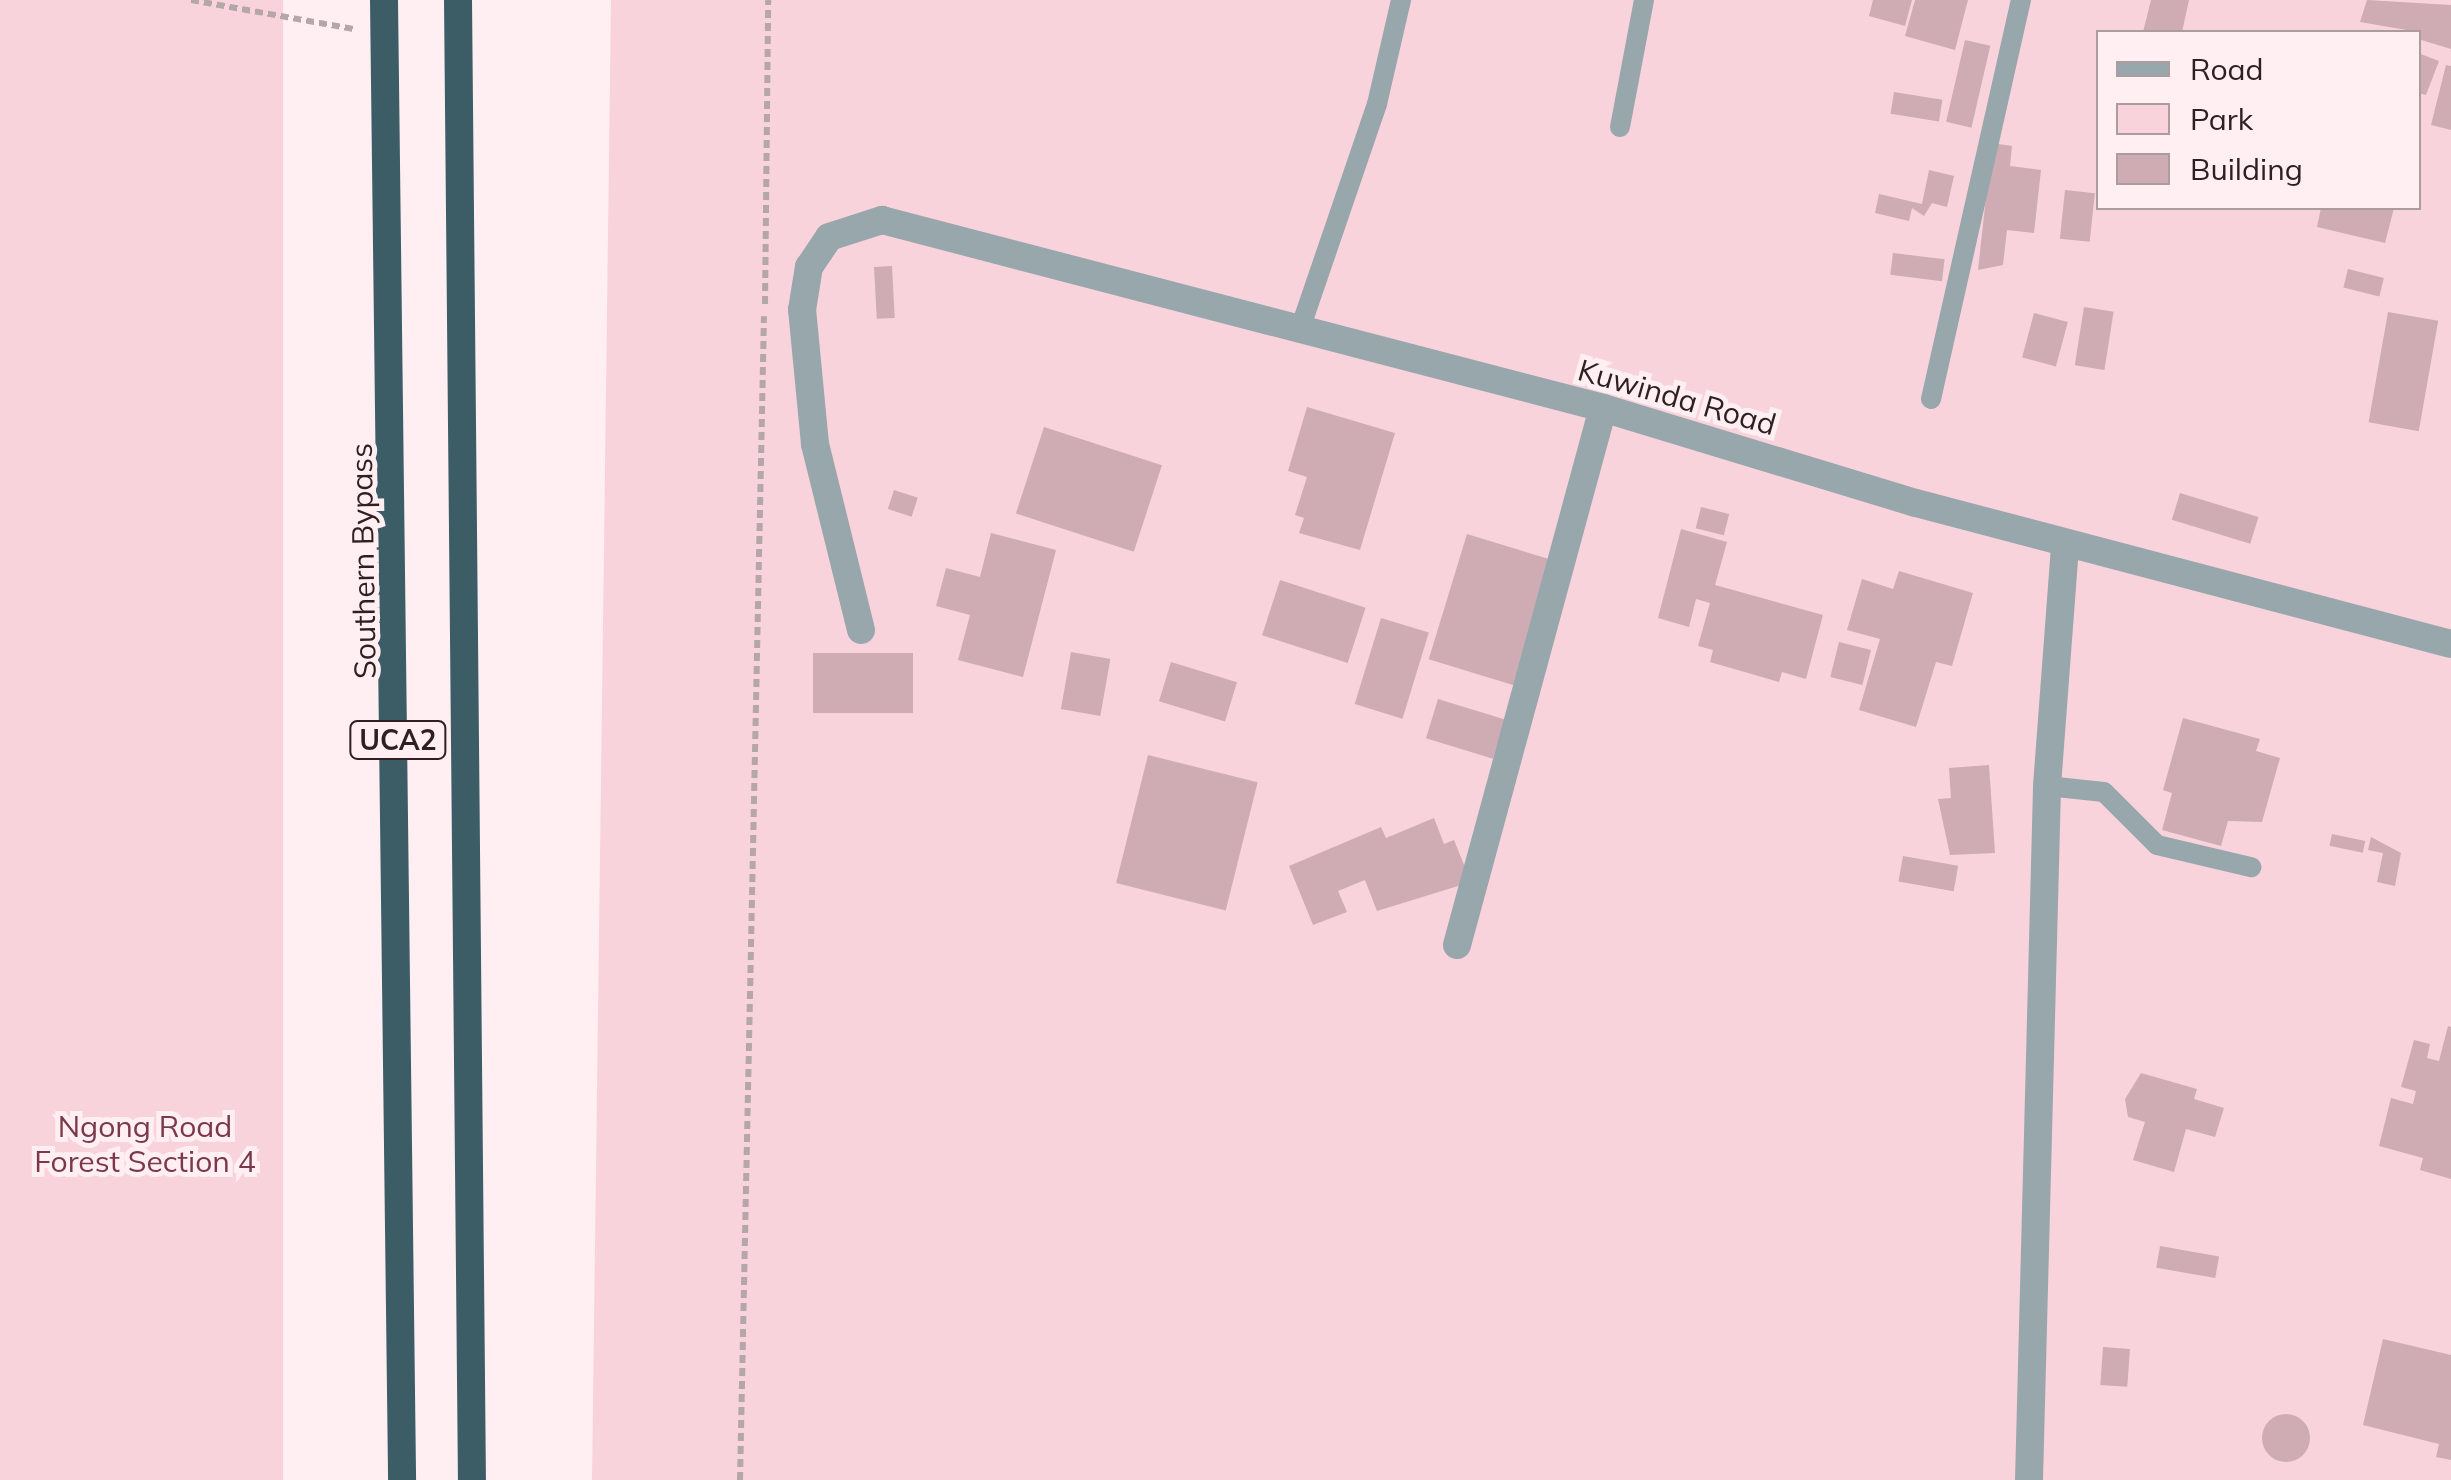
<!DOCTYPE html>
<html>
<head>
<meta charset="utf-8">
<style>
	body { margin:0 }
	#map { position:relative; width:2451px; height:1480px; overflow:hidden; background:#ffeff3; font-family:Mulish,sans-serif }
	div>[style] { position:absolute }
	.green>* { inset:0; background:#f9d3dc; transform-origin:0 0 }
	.building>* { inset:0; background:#cfabb3; transform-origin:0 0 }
	.round { border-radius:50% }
	.path>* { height:6px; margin-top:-3px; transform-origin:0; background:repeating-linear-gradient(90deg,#b5a6a9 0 8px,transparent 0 13px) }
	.service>* { height:20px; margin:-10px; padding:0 10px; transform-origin:10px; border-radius:10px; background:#97a7ac }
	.minor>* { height:28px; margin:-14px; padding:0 14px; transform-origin:14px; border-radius:14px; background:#97a7ac }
	.trunk>* { height:28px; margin:-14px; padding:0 14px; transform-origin:14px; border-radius:14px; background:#3c5d66 }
	span { translate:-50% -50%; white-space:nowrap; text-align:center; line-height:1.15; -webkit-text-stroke:10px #ffeff3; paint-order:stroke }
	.shield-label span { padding:2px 8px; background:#ffeff3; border:2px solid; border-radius:8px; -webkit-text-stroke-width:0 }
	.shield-label { font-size:28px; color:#2d1f22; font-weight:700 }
	.street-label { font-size:30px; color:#2d1f22 }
	.park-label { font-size:30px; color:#7b384d }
	.legend { position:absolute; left:2096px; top:30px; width:325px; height:180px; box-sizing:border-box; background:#ffeff3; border:2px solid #ab9c9f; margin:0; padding:12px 18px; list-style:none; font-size:30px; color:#2d1f22 }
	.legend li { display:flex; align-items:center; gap:20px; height:50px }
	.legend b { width:50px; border:2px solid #ab9c9f }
</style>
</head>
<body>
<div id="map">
	<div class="green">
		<i style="left:0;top:0;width:283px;height:1480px"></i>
		<i style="clip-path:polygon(evenodd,611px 0,2451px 0,2451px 1480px,592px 1480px,611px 0,2098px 32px,2418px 32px,2418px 208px,2098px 208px,2098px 32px)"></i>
	</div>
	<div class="building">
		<i style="clip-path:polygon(1873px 0,1912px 0,1905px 26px,1869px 16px)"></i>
		<i style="clip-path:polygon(1915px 0,1968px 0,1955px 50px,1905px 36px)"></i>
		<i style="clip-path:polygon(2151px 0,2189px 0,2182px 32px,2143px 32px)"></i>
		<i style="clip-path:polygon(2367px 0,2451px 5px,2451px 49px,2418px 39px,2418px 32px,2360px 22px)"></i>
		<i style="left:1965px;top:40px;width:26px;height:84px;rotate:13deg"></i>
		<i style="clip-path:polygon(2418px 53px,2439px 61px,2426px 95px,2418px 93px)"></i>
		<i style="clip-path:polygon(2446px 65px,2451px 66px,2451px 130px,2431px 125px)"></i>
		<i style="left:1894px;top:92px;width:49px;height:22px;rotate:9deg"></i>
		<i style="clip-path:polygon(1992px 143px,2012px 146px,2010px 166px,2041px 170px,2034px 233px,2007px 230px,2003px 265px,1978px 270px)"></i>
		<i style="clip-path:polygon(1929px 170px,1954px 176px,1947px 207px,1932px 203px,1924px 216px,1912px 208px,1909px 221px,1875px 213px,1879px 194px,1922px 204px)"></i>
		<i style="left:2065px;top:190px;width:30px;height:49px;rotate:6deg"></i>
		<i style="clip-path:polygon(2321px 208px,2394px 208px,2385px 243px,2317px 227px)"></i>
		<i style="left:1893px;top:253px;width:52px;height:22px;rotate:7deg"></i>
		<i style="left:892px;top:266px;width:52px;height:18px;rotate:87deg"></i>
		<i style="left:2348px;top:269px;width:37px;height:19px;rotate:14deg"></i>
		<i style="left:2084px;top:307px;width:30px;height:59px;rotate:9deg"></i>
		<i style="left:2388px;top:312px;width:51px;height:112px;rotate:10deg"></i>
		<i style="left:2034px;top:313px;width:35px;height:46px;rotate:15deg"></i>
		<i style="clip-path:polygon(1307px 407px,1395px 433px,1360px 550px,1299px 533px,1304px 518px,1295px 515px,1307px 477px,1288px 471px)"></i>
		<i style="left:1044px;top:427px;width:124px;height:91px;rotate:18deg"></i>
		<i style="left:894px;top:490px;width:25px;height:20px;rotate:18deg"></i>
		<i style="left:2180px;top:493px;width:82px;height:28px;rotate:17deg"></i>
		<i style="left:1701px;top:507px;width:29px;height:22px;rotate:14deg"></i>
		<i style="clip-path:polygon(1681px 529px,1727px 542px,1715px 585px,1823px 615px,1806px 679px,1782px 672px,1779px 682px,1710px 662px,1713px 650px,1698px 646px,1710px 603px,1696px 599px,1689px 627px,1658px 618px)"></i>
		<i style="clip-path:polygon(991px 533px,1056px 550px,1023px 677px,958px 660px,970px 615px,936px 606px,946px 568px,980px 577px)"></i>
		<i style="left:1467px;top:534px;width:94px;height:131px;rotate:17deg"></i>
		<i style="clip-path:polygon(1899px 571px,1973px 593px,1952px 666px,1936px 662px,1916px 727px,1859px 710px,1880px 639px,1847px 630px,1862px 579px,1893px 589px)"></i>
		<i style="left:1280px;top:580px;width:90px;height:58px;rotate:18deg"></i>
		<i style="left:1381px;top:618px;width:50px;height:90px;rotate:17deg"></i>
		<i style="left:1839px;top:642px;width:33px;height:36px;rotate:14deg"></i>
		<i style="left:1071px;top:652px;width:40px;height:58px;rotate:10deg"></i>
		<i style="left:913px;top:653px;width:60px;height:100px;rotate:90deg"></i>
		<i style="left:1171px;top:662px;width:69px;height:41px;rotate:17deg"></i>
		<i style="left:1438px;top:699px;width:70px;height:41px;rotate:17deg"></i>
		<i style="clip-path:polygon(2183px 718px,2260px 739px,2256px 751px,2280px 758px,2262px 822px,2228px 821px,2221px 846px,2162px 830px,2172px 793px,2163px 790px)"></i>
		<i style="left:1148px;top:755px;width:113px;height:132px;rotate:14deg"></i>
		<i style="clip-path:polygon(1989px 765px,1995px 853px,1950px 855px,1938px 799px,1951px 798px,1949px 768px)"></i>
		<i style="clip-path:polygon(1434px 818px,1444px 844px,1454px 840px,1471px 882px,1377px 911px,1365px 880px,1338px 891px,1347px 912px,1313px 925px,1289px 866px,1381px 827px,1386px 838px)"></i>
		<i style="left:2332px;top:834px;width:34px;height:12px;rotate:12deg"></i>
		<i style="clip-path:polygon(2371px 837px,2401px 853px,2395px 886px,2377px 882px,2383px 853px,2368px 850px)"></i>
		<i style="left:1903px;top:856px;width:56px;height:26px;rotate:10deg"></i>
		<i style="clip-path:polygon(2448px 1026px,2451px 1027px,2451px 1179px,2420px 1170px,2423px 1158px,2379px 1146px,2391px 1098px,2413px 1104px,2416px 1091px,2401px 1087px,2414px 1040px,2430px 1044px,2427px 1058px,2439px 1061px)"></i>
		<i style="clip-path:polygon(2141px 1073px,2197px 1089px,2194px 1099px,2224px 1108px,2215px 1137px,2186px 1129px,2174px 1172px,2133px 1160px,2145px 1122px,2128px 1117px,2125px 1099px)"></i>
		<i style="left:2160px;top:1246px;width:60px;height:22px;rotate:10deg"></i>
		<i style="clip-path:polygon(2383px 1339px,2451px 1355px,2451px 1460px,2436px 1457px,2439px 1444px,2363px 1425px)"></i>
		<i style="left:2103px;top:1347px;width:27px;height:38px;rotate:4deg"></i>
		<i class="round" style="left:2262px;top:1414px;width:48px;height:48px"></i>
	</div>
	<div class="path">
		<i style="left:191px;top:0;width:165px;rotate:10.1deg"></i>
		<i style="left:765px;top:304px;width:304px;rotate:-89.4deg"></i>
		<i style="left:740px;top:1480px;width:1164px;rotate:-88.82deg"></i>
	</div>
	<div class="service">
		<i style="left:1620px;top:127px;width:129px;rotate:-79.3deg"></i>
		<i style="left:1300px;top:329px;width:238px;rotate:-71.1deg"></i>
		<i style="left:1377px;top:104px;width:107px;rotate:-77deg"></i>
		<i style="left:1931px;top:399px;width:409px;rotate:-77.3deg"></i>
		<i style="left:2047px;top:786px;width:57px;rotate:6deg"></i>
		<i style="left:2104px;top:792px;width:75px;rotate:45deg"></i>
		<i style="left:2157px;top:845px;width:97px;rotate:13.2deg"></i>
	</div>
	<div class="minor">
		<i style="left:861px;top:630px;width:192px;rotate:-103.9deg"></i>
		<i style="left:815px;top:444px;width:135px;rotate:-95.5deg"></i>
		<i style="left:802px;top:310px;width:44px;rotate:-80.8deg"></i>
		<i style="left:809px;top:267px;width:36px;rotate:-56deg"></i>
		<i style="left:829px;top:237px;width:56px;rotate:-17.8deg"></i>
		<i style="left:882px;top:220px;width:745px;rotate:14.61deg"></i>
		<i style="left:1603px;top:408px;width:327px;rotate:16.9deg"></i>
		<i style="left:1916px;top:503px;width:553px;rotate:14.76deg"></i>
		<i style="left:1457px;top:945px;width:556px;rotate:-74.79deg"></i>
		<i style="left:2029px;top:1480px;width:694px;rotate:-88.51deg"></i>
		<i style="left:2047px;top:786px;width:243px;rotate:-85.7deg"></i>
	</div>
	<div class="trunk">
		<i style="left:384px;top:0;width:1480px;rotate:89.3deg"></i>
		<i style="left:458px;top:0;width:1480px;rotate:89.46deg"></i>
	</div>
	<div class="shield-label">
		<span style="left:398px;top:740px">UCA2</span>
	</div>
	<div class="street-label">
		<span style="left:1677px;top:397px;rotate:16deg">Kuwinda Road</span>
		<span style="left:363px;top:561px;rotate:-91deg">Southern Bypass</span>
	</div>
	<div class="park-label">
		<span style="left:145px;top:1143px">Ngong Road<br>Forest Section 4</span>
	</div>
	<ul class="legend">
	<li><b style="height:12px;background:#97a7ac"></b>Road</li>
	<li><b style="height:28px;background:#f9d3dc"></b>Park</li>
	<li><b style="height:28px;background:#cfabb3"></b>Building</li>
	</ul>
</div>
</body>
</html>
